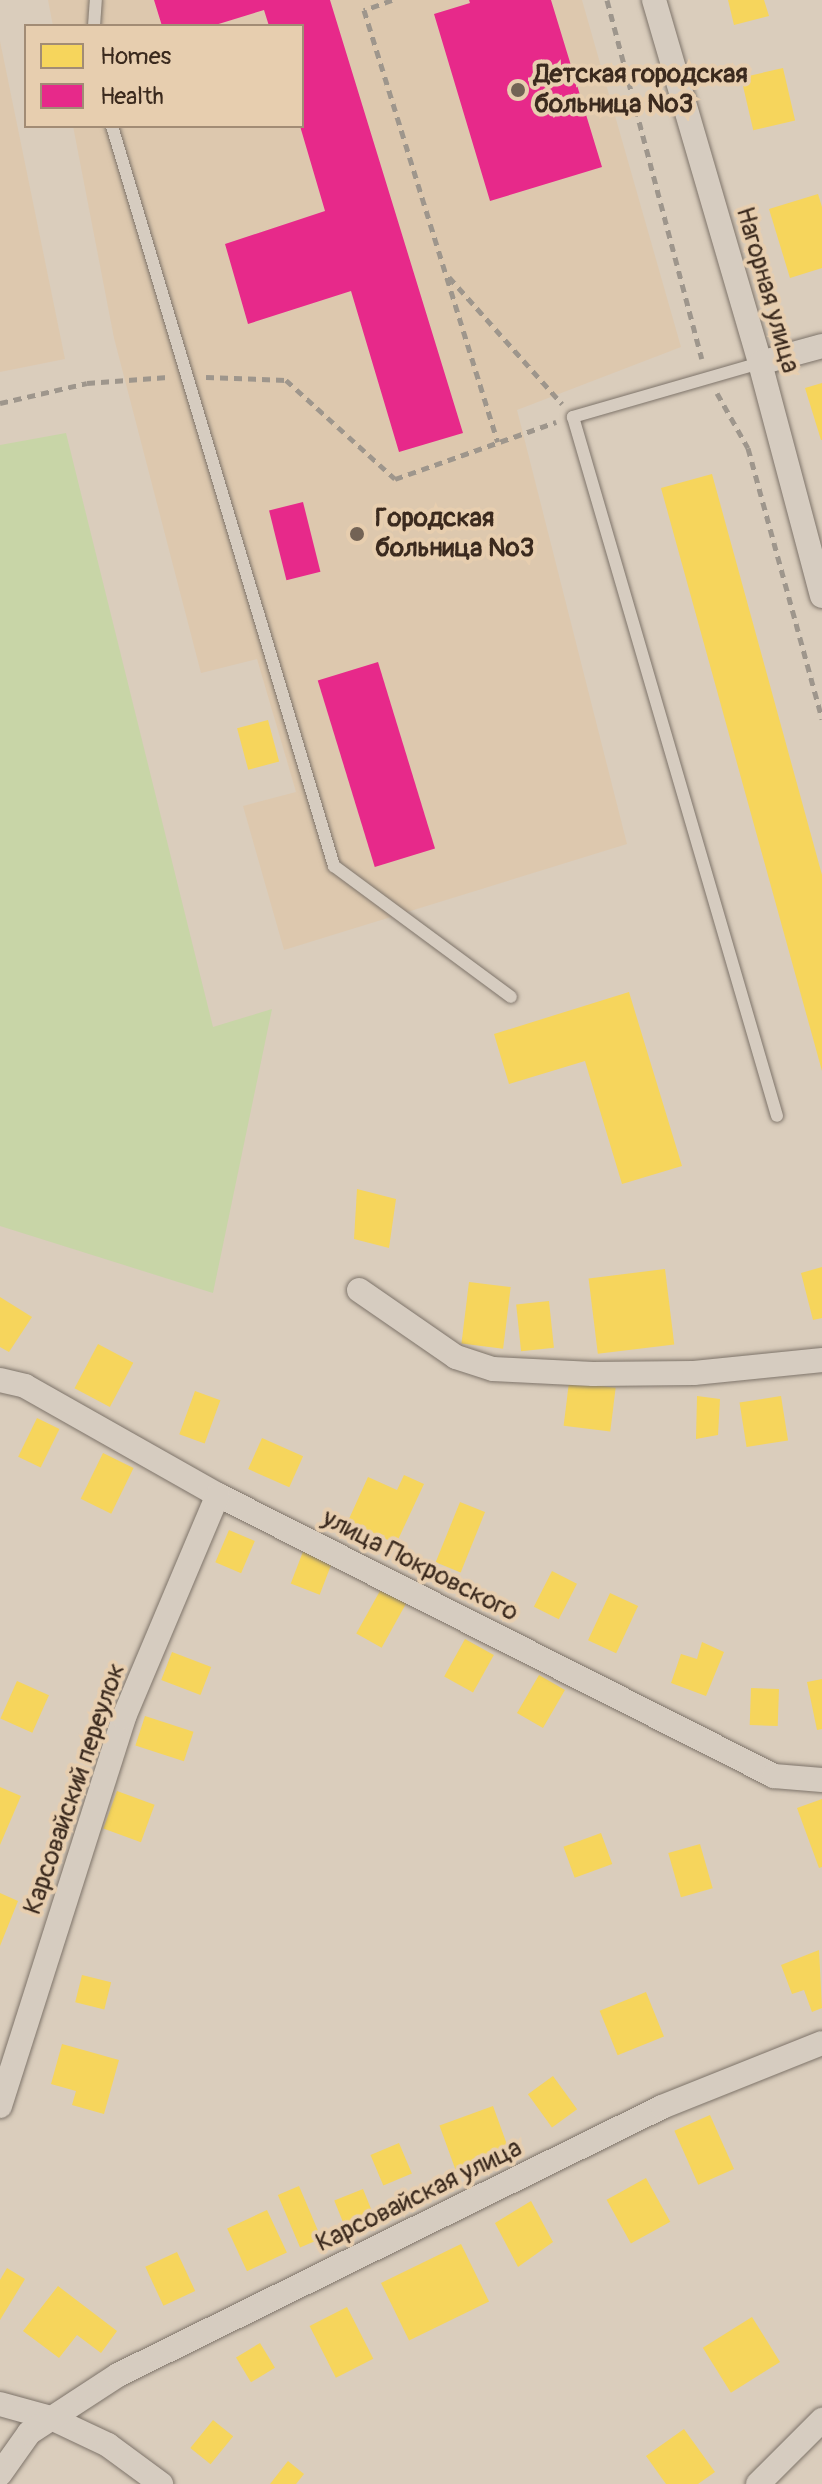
<!DOCTYPE html>
<html>
<head>
<meta charset="utf-8">
<style>
	body { margin:0 }
	#map { position:relative; width:822px; height:2484px; overflow:hidden; background:#dacdbc; font-family:Pangolin,sans-serif }
	div>[style] { position:absolute }
	.built>* { inset:0; background:#ddc8ae }
	.green>* { inset:0; background:#c8d5a7 }
	.homes>* { inset:0; background:#f6d55c; transform-origin:0 0 }
	.health>* { inset:0; background:#e7298a; transform-origin:0 0 }
	.path>* { height:5px; margin-top:-2.5px; transform-origin:0; background:repeating-linear-gradient(90deg,#9e968c 0 8px,transparent 0 14px) }
	.roads { filter:drop-shadow(0 0 2px #7e746a) drop-shadow(0 0 2px #7e746a) }
	.service>* { height:12px; margin:-6px; padding:0 6px; transform-origin:6px; border-radius:6px; background:#d6ccc0 }
	.minor>* { height:24px; margin:-12px; padding:0 12px; transform-origin:12px; border-radius:12px; background:#d6ccc0 }
	.dots>* { width:22px; height:22px; translate:-50% -50%; box-sizing:border-box; border:4px solid #e7ceaf; border-radius:50% }
	span { translate:-50% -50%; white-space:nowrap; text-align:center; line-height:1.15; -webkit-text-stroke:8px #e7ceaf; paint-order:stroke }
	.poi-label { font-size:26px; color:#3b2a1e; font-weight:700 }
	.left { translate:0 -50%; text-align:left }
	.street-label { font-size:26px; color:#3b2a1e }
	.legend { position:absolute; left:24px; top:24px; width:280px; height:104px; box-sizing:border-box; background:#e7ceaf; border:2px solid #a28c75; margin:0; padding:10px 14px; list-style:none; font-size:24px; color:#3b2a1e }
	.legend li { display:flex; align-items:center; gap:16px; height:40px }
	.legend b { width:40px; border:2px solid #a28c75 }
</style>
</head>
<body>
<div id="map">
	<div class="built">
		<i style="clip-path:polygon(48px 0,582px 0,681px 347px,517px 410px,627px 844px,284px 950px,243px 806px,296px 792px,257px 659px,201px 673px,114px 338px,73px 126px,302px 126px,302px 26px,53px 26px)"></i>
		<i style="clip-path:polygon(0 41px,65px 359px,0 372px)"></i>
	</div>
	<div class="green">
		<i style="clip-path:polygon(66px 433px,213px 1027px,272px 1009px,213px 1293px,0 1226px,0 445px)"></i>
	</div>
	<div class="homes">
		<i style="clip-path:polygon(728px 0,764px 0,769px 16px,734px 25px)"></i>
		<i style="left:783px;top:68px;width:54px;height:43px;rotate:77deg"></i>
		<i style="clip-path:polygon(818px 194px,822px 207px,822px 268px,790px 278px,769px 209px)"></i>
		<i style="clip-path:polygon(822px 383px,822px 440px,821px 440px,805px 388px)"></i>
		<i style="clip-path:polygon(712px 474px,822px 875px,822px 1071px,661px 488px)"></i>
		<i style="left:268px;top:720px;width:43px;height:32px;rotate:75deg"></i>
		<i style="clip-path:polygon(629px 992px,682px 1166px,622px 1184px,585px 1061px,509px 1084px,494px 1034px)"></i>
		<i style="clip-path:polygon(357px 1189px,396px 1199px,389px 1248px,354px 1239px)"></i>
		<i style="clip-path:polygon(822px 1267px,822px 1318px,813px 1320px,801px 1273px)"></i>
		<i style="left:665px;top:1269px;width:76px;height:77px;rotate:83deg"></i>
		<i style="left:469px;top:1282px;width:42px;height:62px;rotate:7deg"></i>
		<i style="clip-path:polygon(0 1297px,32px 1317px,9px 1352px,0 1347px)"></i>
		<i style="left:549px;top:1301px;width:47px;height:33px;rotate:84deg"></i>
		<i style="left:98px;top:1344px;width:40px;height:50px;rotate:28deg"></i>
		<i style="left:569px;top:1382px;width:47px;height:44px;rotate:7deg"></i>
		<i style="left:195px;top:1391px;width:27px;height:46px;rotate:20deg"></i>
		<i style="clip-path:polygon(697px 1396px,720px 1399px,718px 1435px,696px 1439px)"></i>
		<i style="left:781px;top:1396px;width:45px;height:42px;rotate:81deg"></i>
		<i style="left:37px;top:1418px;width:25px;height:43px;rotate:26deg"></i>
		<i style="left:262px;top:1438px;width:45px;height:34px;rotate:24deg"></i>
		<i style="left:103px;top:1453px;width:34px;height:51px;rotate:26deg"></i>
		<i style="clip-path:polygon(404px 1475px,424px 1484px,396px 1544px,348px 1521px,368px 1477px,397px 1490px)"></i>
		<i style="left:460px;top:1502px;width:27px;height:65px;rotate:22deg"></i>
		<i style="left:229px;top:1530px;width:28px;height:35px;rotate:23deg"></i>
		<i style="left:304px;top:1549px;width:31px;height:37px;rotate:21deg"></i>
		<i style="left:552px;top:1571px;width:28px;height:40px;rotate:27deg"></i>
		<i style="left:381px;top:1589px;width:29px;height:51px;rotate:29deg"></i>
		<i style="left:610px;top:1593px;width:31px;height:52px;rotate:25deg"></i>
		<i style="left:465px;top:1639px;width:33px;height:43px;rotate:29deg"></i>
		<i style="clip-path:polygon(702px 1642px,724px 1652px,706px 1696px,671px 1683px,681px 1654px,697px 1659px)"></i>
		<i style="left:172px;top:1652px;width:42px;height:30px;rotate:21deg"></i>
		<i style="left:539px;top:1675px;width:30px;height:44px;rotate:30deg"></i>
		<i style="clip-path:polygon(822px 1679px,822px 1729px,817px 1730px,807px 1682px)"></i>
		<i style="left:17px;top:1681px;width:35px;height:41px;rotate:24deg"></i>
		<i style="left:751px;top:1688px;width:28px;height:37px;rotate:2deg"></i>
		<i style="left:145px;top:1716px;width:51px;height:31px;rotate:18deg"></i>
		<i style="clip-path:polygon(0 1787px,21px 1796px,0 1845px)"></i>
		<i style="left:117px;top:1791px;width:40px;height:40px;rotate:20deg"></i>
		<i style="clip-path:polygon(822px 1799px,822px 1867px,819px 1868px,797px 1808px)"></i>
		<i style="left:601px;top:1833px;width:33px;height:40px;rotate:70deg"></i>
		<i style="left:700px;top:1844px;width:46px;height:33px;rotate:74deg"></i>
		<i style="clip-path:polygon(0 1893px,18px 1901px,0 1946px)"></i>
		<i style="clip-path:polygon(819px 1950px,822px 2008px,812px 2012px,804px 1990px,792px 1994px,781px 1965px)"></i>
		<i style="left:82px;top:1975px;width:30px;height:28px;rotate:14deg"></i>
		<i style="left:646px;top:1992px;width:48px;height:50px;rotate:68deg"></i>
		<i style="clip-path:polygon(62px 2044px,119px 2060px,104px 2114px,72px 2105px,76px 2091px,51px 2084px)"></i>
		<i style="left:553px;top:2076px;width:41px;height:31px;rotate:54deg"></i>
		<i style="left:493px;top:2106px;width:47px;height:57px;rotate:70deg"></i>
		<i style="left:710px;top:2115px;width:59px;height:39px;rotate:66deg"></i>
		<i style="left:399px;top:2143px;width:33px;height:31px;rotate:67deg"></i>
		<i style="left:646px;top:2178px;width:50px;height:45px;rotate:61deg"></i>
		<i style="left:299px;top:2186px;width:57px;height:23px;rotate:67deg"></i>
		<i style="left:363px;top:2189px;width:31px;height:31px;rotate:68deg"></i>
		<i style="clip-path:polygon(531px 2201px,553px 2242px,518px 2267px,495px 2223px)"></i>
		<i style="left:267px;top:2210px;width:47px;height:44px;rotate:65deg"></i>
		<i style="left:461px;top:2244px;width:64px;height:89px;rotate:64deg"></i>
		<i style="left:177px;top:2252px;width:43px;height:35px;rotate:65deg"></i>
		<i style="clip-path:polygon(7px 2268px,25px 2279px,0 2320px,0 2280px)"></i>
		<i style="clip-path:polygon(58px 2286px,117px 2331px,101px 2353px,77px 2335px,59px 2358px,23px 2331px)"></i>
		<i style="left:347px;top:2307px;width:58px;height:42px;rotate:63deg"></i>
		<i style="left:752px;top:2317px;width:53px;height:58px;rotate:58deg"></i>
		<i style="left:260px;top:2343px;width:29px;height:28px;rotate:59deg"></i>
		<i style="left:213px;top:2420px;width:26px;height:36px;rotate:39deg"></i>
		<i style="clip-path:polygon(684px 2429px,715px 2472px,698px 2484px,666px 2484px,646px 2456px)"></i>
		<i style="clip-path:polygon(288px 2461px,304px 2474px,296px 2484px,270px 2484px)"></i>
	</div>
	<div class="health">
		<i style="clip-path:polygon(154px 0,330px 0,463px 433px,399px 452px,351px 291px,248px 324px,225px 244px,325px 211px,300px 126px,302px 26px,269px 26px,264px 10px,212px 26px,162px 26px)"></i>
		<i style="clip-path:polygon(469px 0,551px 0,602px 167px,490px 201px,434px 14px,470px 3px)"></i>
		<i style="left:303px;top:502px;width:72px;height:35px;rotate:76deg"></i>
		<i style="left:378px;top:662px;width:195px;height:63px;rotate:73deg"></i>
	</div>
	<div class="path">
		<i style="left:392px;top:0;width:30px;rotate:160deg"></i>
		<i style="left:364px;top:10px;width:452px;rotate:72.8deg"></i>
		<i style="left:607px;top:0;width:371px;rotate:75.2deg"></i>
		<i style="left:449px;top:277px;width:170px;rotate:48.3deg"></i>
		<i style="left:206px;top:377px;width:80px;rotate:2.1deg"></i>
		<i style="left:286px;top:380px;width:147px;rotate:42.2deg"></i>
		<i style="left:395px;top:479px;width:171px;rotate:-19.5deg"></i>
		<i style="left:717px;top:393px;width:63px;rotate:60.6deg"></i>
		<i style="left:748px;top:448px;width:281px;rotate:74.7deg"></i>
		<i style="left:0;top:403px;width:89px;rotate:-12.9deg"></i>
		<i style="left:87px;top:383px;width:81px;rotate:-4.2deg"></i>
	</div>
	<div class="roads">
		<div class="service">
			<i style="left:94px;top:26px;width:26px;rotate:-86deg"></i>
			<i style="left:112px;top:126px;width:773px;rotate:73.3deg"></i>
			<i style="left:334px;top:866px;width:220px;rotate:36.5deg"></i>
			<i style="left:760px;top:363px;width:195px;rotate:163.9deg"></i>
			<i style="left:573px;top:417px;width:728px;rotate:73.73deg"></i>
		</div>
		<div class="minor">
			<i style="left:654px;top:0;width:378px;rotate:73.7deg"></i>
			<i style="left:760px;top:363px;width:241px;rotate:75.1deg"></i>
			<i style="left:760px;top:363px;width:64px;rotate:-15.3deg"></i>
			<i style="left:359px;top:1290px;width:118px;rotate:34.6deg"></i>
			<i style="left:456px;top:1357px;width:39px;rotate:18deg"></i>
			<i style="left:493px;top:1369px;width:100px;rotate:2.9deg"></i>
			<i style="left:593px;top:1374px;width:101px;rotate:-0.6deg"></i>
			<i style="left:694px;top:1373px;width:129px;rotate:-5.8deg"></i>
			<i style="left:0;top:1380px;width:26px;rotate:13deg"></i>
			<i style="left:25px;top:1386px;width:222px;rotate:29.5deg"></i>
			<i style="left:218px;top:1495px;width:623px;rotate:26.81deg"></i>
			<i style="left:774px;top:1776px;width:48px;rotate:4.8deg"></i>
			<i style="left:0;top:2106px;width:408px;rotate:-72.3deg"></i>
			<i style="left:124px;top:1717px;width:241px;rotate:-67.1deg"></i>
			<i style="left:0;top:2404px;width:53px;rotate:15.4deg"></i>
			<i style="left:51px;top:2418px;width:63px;rotate:25.3deg"></i>
			<i style="left:108px;top:2445px;width:66px;rotate:36.3deg"></i>
			<i style="left:0;top:2474px;width:50px;rotate:-54.7deg"></i>
			<i style="left:29px;top:2433px;width:106px;rotate:-33.1deg"></i>
			<i style="left:118px;top:2375px;width:606px;rotate:-26.23deg"></i>
			<i style="left:662px;top:2107px;width:172px;rotate:-21.8deg"></i>
			<i style="left:758px;top:2484px;width:91px;rotate:-45deg"></i>
		</div>
	</div>
	<div class="dots">
		<i style="left:518px;top:90px;background:#736355"></i>
		<i style="left:357px;top:534px;background:#736355"></i>
	</div>
	<div class="poi-label">
		<span class="left" style="left:534px;top:90px">Детская городская<br>больница №3</span>
		<span class="left" style="left:375px;top:534px">Городская<br>больница №3</span>
	</div>
	<div class="street-label">
		<span style="left:767px;top:290px;rotate:74deg">Нагорная улица</span>
		<span style="left:420px;top:1566px;rotate:27deg">улица Покровского</span>
		<span style="left:75px;top:1789px;rotate:-71deg">Карсовайский переулок</span>
		<span style="left:419px;top:2196px;rotate:-26deg">Карсовайская улица</span>
	</div>
	<ul class="legend">
	<li><b style="height:22px;background:#f6d55c"></b>Homes</li>
	<li><b style="height:22px;background:#e7298a"></b>Health</li>
	</ul>
</div>
</body>
</html>
